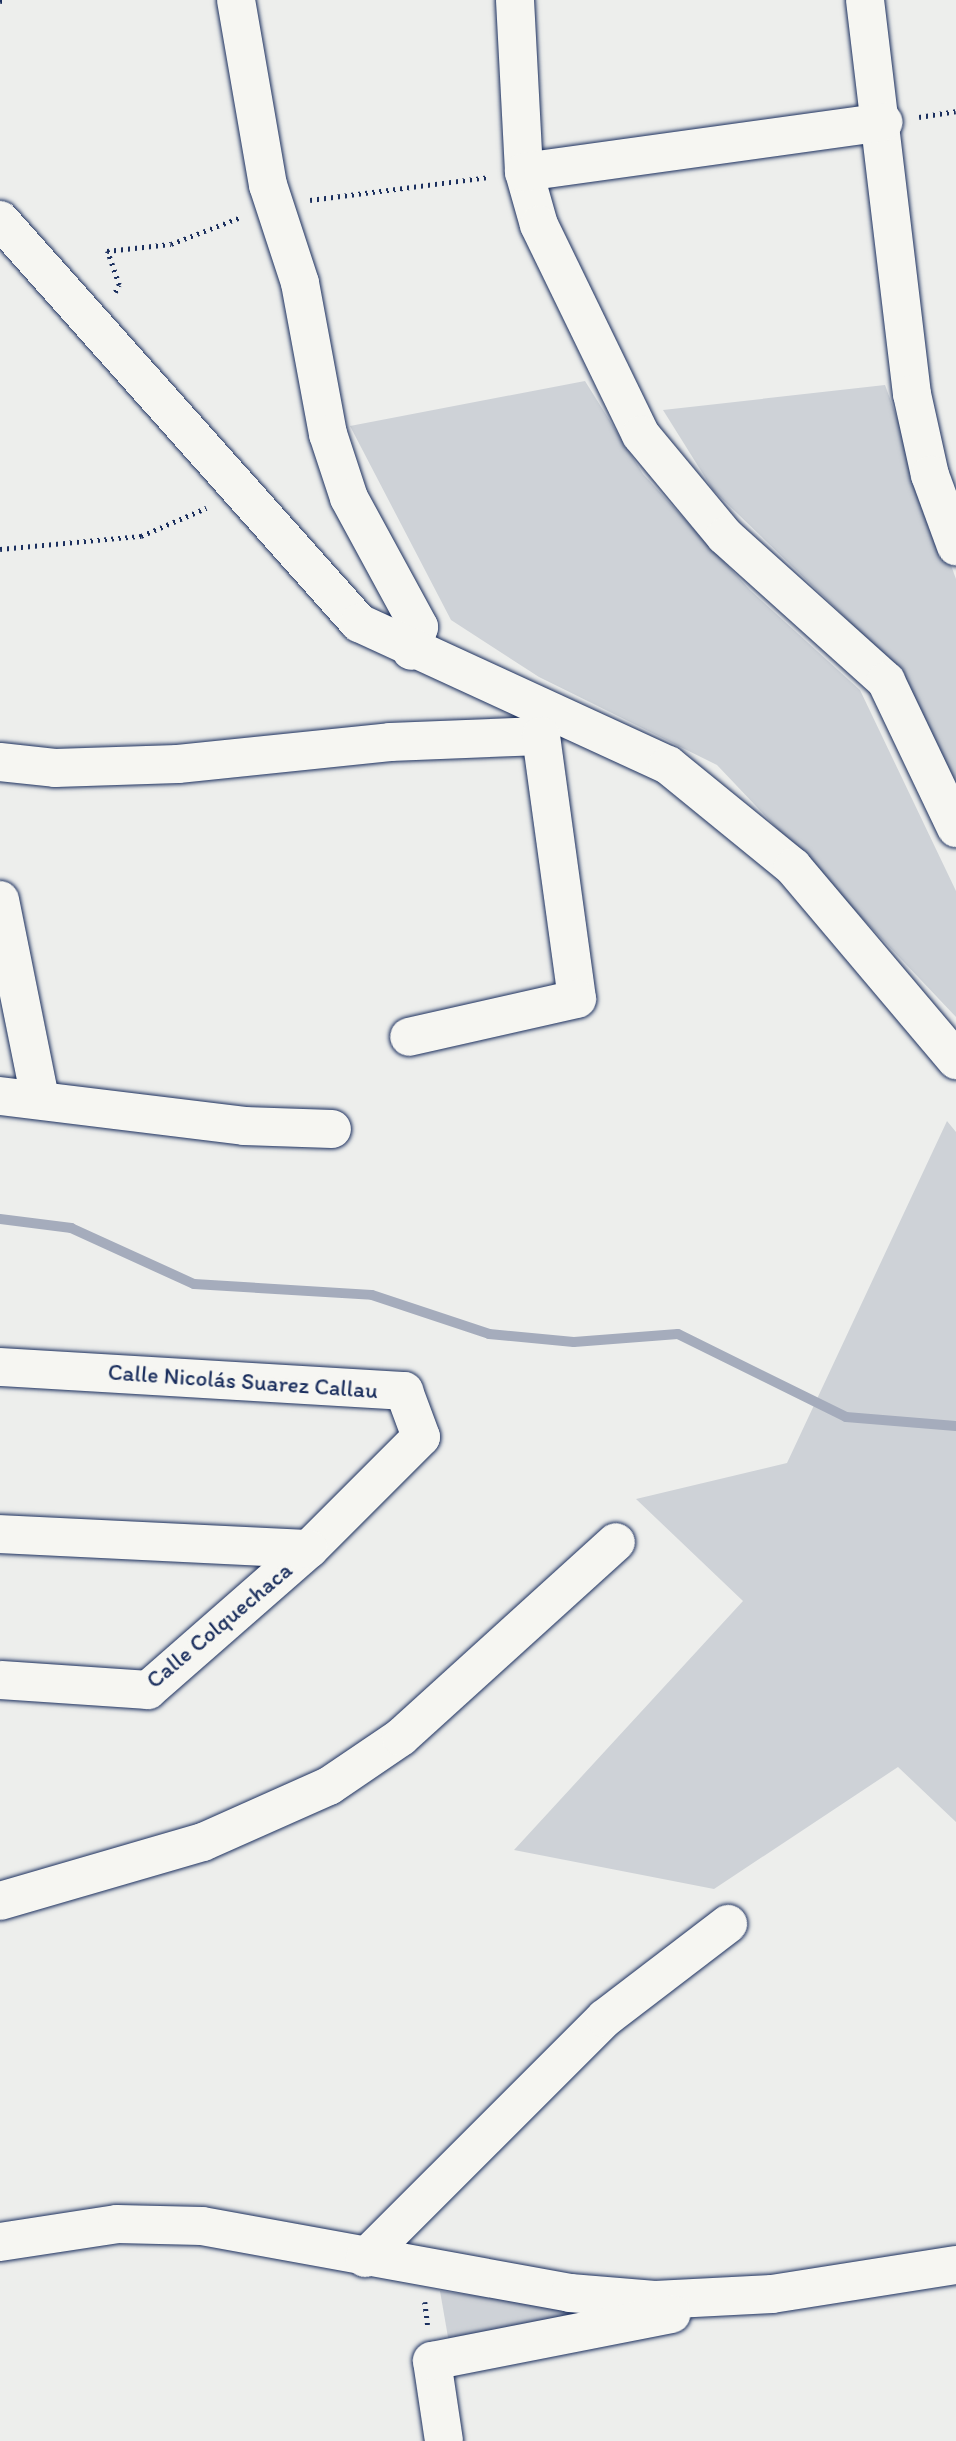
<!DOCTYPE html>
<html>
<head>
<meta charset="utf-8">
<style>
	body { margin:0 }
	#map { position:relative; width:956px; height:2441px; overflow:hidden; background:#edeeec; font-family:Itim,sans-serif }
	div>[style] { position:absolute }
	.green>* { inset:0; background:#ced2d7 }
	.stream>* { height:10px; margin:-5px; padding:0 5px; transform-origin:5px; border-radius:5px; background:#a5acbc }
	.path>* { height:4.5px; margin-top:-2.25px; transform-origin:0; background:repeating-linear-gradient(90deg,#1b2f5e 0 2px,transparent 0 7px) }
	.roads { filter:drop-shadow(0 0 2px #1b2f5e) drop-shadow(0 0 2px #1b2f5e) }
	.minor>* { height:38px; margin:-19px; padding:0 19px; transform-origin:19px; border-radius:19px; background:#f6f6f2 }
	span { translate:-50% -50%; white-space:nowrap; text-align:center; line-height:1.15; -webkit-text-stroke:6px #f6f6f2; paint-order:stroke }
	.street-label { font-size:23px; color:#1b2f5e }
</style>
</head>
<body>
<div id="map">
	<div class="green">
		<i style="clip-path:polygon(585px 381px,643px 474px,750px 590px,860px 690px,956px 891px,956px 1017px,717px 765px,539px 677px,451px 620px,350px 426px)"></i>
		<i style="clip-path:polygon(885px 385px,956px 579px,956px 789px,917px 703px,846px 618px,713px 490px,663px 410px)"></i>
		<i style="clip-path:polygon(947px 1121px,956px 1132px,956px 1822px,898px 1767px,714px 1889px,514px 1850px,743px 1601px,636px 1499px,787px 1463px)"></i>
		<i style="clip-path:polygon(440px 2291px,606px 2313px,449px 2343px)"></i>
	</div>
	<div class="stream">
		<i style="left:0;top:1219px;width:72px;rotate:7.2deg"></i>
		<i style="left:71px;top:1228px;width:135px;rotate:24.5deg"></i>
		<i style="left:194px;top:1284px;width:178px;rotate:3.5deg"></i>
		<i style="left:372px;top:1295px;width:123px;rotate:18.4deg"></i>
		<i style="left:489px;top:1334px;width:85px;rotate:5.4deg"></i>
		<i style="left:574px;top:1342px;width:104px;rotate:-4.4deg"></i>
		<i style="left:678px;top:1334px;width:187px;rotate:26.3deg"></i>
		<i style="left:846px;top:1417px;width:110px;rotate:4.7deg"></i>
	</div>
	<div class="path">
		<i style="left:0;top:1px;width:6px;rotate:-9deg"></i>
		<i style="left:919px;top:117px;width:37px;rotate:-9deg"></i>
		<i style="left:310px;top:200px;width:180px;rotate:-7.3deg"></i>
		<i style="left:115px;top:292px;width:8px;rotate:-60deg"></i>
		<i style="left:119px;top:285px;width:36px;rotate:-109deg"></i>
		<i style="left:107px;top:251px;width:64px;rotate:-6.2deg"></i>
		<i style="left:171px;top:244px;width:75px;rotate:-21.1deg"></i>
		<i style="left:0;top:549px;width:142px;rotate:-5.3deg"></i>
		<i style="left:141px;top:536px;width:71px;rotate:-23.3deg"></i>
		<i style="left:425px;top:2302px;width:23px;rotate:83deg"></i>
	</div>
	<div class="roads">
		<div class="minor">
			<i style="left:236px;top:0;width:188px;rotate:80.2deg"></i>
			<i style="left:268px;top:185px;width:103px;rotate:71.9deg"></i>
			<i style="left:300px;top:283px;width:154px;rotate:79.5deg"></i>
			<i style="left:328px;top:434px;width:67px;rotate:71.8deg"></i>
			<i style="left:349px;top:498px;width:147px;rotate:61.5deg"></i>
			<i style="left:419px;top:627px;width:25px;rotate:108deg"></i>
			<i style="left:515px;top:0;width:172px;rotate:87deg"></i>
			<i style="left:524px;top:172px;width:55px;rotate:74.2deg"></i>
			<i style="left:539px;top:225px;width:233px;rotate:64.1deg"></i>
			<i style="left:641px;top:435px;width:131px;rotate:50.3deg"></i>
			<i style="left:725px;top:536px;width:217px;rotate:42deg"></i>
			<i style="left:886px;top:681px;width:163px;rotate:64.5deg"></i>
			<i style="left:865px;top:0;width:397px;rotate:83.2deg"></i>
			<i style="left:912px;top:394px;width:83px;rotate:77.5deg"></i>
			<i style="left:930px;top:475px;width:76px;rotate:69.9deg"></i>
			<i style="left:524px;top:172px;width:363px;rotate:-7.9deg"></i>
			<i style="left:0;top:220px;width:540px;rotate:48.3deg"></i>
			<i style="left:359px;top:623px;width:340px;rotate:24.7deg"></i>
			<i style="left:668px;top:765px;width:161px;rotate:39.2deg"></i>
			<i style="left:793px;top:867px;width:253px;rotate:49.8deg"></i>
			<i style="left:0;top:762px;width:55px;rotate:6.2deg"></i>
			<i style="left:55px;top:768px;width:123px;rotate:-1.9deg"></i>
			<i style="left:178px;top:764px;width:213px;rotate:-5.9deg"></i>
			<i style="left:390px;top:742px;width:151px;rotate:-2.3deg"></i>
			<i style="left:541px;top:736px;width:265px;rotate:82.2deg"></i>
			<i style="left:577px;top:999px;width:172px;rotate:167.3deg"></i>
			<i style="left:0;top:900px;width:202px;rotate:78.6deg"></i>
			<i style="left:0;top:1096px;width:246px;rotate:7deg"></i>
			<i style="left:244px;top:1126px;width:88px;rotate:2deg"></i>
			<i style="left:0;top:1367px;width:405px;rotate:3.4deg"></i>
			<i style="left:404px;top:1391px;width:49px;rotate:69.7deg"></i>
			<i style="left:421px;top:1437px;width:158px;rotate:135deg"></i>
			<i style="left:309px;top:1549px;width:214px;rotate:138.8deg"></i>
			<i style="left:148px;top:1690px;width:148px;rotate:-176.1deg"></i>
			<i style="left:0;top:1534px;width:309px;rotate:2.8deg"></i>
			<i style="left:0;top:1901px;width:211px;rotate:-16.2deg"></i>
			<i style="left:203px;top:1842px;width:138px;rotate:-24deg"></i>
			<i style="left:329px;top:1786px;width:87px;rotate:-34.2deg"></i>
			<i style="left:401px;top:1737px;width:290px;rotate:-42.2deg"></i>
			<i style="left:0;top:2242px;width:118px;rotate:-8.7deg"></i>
			<i style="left:117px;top:2224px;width:85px;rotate:1.3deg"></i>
			<i style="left:202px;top:2226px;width:374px;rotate:10.3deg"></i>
			<i style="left:570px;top:2293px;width:85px;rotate:4.7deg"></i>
			<i style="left:655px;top:2300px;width:117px;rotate:-2.9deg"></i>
			<i style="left:772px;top:2294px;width:186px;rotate:-9deg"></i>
			<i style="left:365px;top:2258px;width:339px;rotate:-45deg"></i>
			<i style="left:605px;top:2018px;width:155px;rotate:-37.4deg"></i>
			<i style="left:444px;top:2441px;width:81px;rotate:-98.5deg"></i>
			<i style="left:432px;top:2361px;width:244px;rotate:-11.1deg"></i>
		</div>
	</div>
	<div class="street-label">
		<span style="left:243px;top:1381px;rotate:4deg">Calle Nicolás Suarez Callau</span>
		<span style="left:219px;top:1625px;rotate:-40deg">Calle Colquechaca</span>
	</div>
</div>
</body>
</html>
